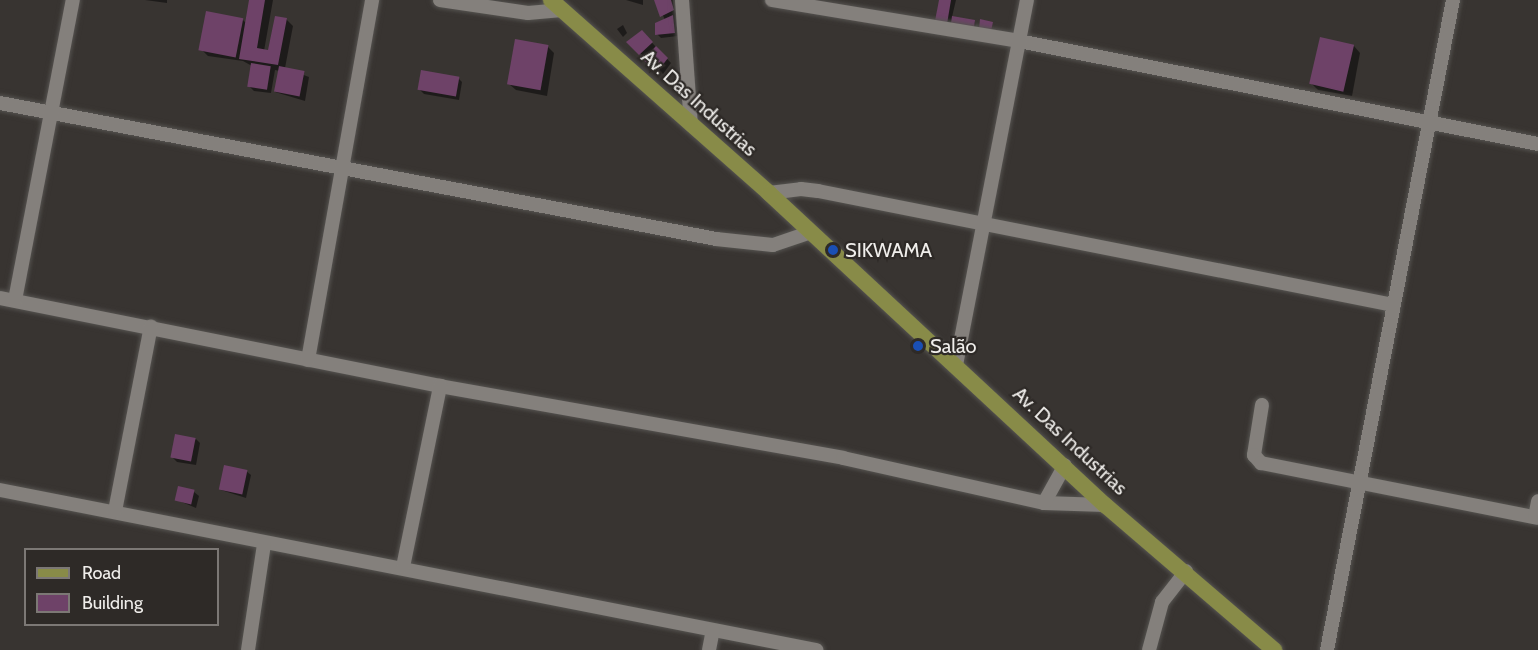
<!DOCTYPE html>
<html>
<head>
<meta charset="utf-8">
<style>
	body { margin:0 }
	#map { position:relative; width:1538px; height:650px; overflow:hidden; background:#383431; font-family:Cabin,sans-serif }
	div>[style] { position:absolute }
	.shadow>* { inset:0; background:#0007 }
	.building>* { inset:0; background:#6e4268; transform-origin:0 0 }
	.roads { filter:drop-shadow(0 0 2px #555350) drop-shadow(0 0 2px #555350) }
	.minor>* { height:14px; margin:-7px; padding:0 7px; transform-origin:7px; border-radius:7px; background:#84807c }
	.major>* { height:16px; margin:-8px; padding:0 8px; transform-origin:8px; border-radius:8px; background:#888b48 }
	.dots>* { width:16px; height:16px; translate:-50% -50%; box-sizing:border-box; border:3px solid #2e2a27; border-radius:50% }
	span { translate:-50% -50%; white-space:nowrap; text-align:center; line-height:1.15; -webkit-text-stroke:4.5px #2e2a27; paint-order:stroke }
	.street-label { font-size:20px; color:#f0eeeb }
	.poi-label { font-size:20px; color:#f0eeeb }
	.left { translate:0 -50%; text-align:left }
	.legend { position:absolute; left:24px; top:548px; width:195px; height:78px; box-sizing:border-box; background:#2e2a27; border:2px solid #7c7875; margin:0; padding:8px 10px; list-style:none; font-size:18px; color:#f0eeeb }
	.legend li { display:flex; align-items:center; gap:12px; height:30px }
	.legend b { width:30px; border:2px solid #7c7875 }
</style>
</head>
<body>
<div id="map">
	<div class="shadow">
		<i style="clip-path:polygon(145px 0,167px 0,167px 3px)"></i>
		<i style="clip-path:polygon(251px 0,273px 0,264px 51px,270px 52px,286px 19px,293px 26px,285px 68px,309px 77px,305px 101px,275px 92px,280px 71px,275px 70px,271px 93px,254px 91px,249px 86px,252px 66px,243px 61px,208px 56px,201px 49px,242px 19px,247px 24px)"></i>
		<i style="clip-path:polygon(626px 0,643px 0,643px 5px)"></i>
		<i style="clip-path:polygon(656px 0,673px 0,678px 36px,661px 38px,657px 34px,665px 20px)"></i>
		<i style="clip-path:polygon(941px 0,956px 0,952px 17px,975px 22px,976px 29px,941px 25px)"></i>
		<i style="clip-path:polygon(623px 25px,627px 33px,623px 37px,617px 29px)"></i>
		<i style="clip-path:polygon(642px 32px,671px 63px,663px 74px,628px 42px)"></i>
		<i style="clip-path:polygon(547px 46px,554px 53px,547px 96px,516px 90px,509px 84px)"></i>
		<i style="clip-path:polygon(1354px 46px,1360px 53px,1352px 96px,1318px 90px,1311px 83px)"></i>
		<i style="clip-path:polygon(458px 78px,462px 82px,459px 100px,424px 94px,419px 89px)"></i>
		<i style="clip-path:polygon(196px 439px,200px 443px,196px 465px,177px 462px,173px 458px)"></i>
		<i style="clip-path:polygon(246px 471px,251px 475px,246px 498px,221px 490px)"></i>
		<i style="clip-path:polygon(194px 492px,199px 496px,196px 508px,177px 500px)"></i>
	</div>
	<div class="building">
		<i style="clip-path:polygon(249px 0,265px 0,257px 48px,268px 50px,275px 16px,287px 18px,278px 65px,239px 59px)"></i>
		<i style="clip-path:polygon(654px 0,671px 0,674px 10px,660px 17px)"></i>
		<i style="clip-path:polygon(939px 0,951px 0,947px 24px,935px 21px)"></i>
		<i style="left:206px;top:11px;width:38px;height:40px;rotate:11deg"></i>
		<i style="clip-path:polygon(673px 15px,675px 33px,655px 35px,655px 23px)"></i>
		<i style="clip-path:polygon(952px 16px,975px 20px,974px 28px,951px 23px)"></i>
		<i style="clip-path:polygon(980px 19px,993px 22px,991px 31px,979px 29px)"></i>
		<i style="clip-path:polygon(642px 30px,653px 42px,639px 55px,626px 42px)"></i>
		<i style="left:1320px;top:37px;width:35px;height:48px;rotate:13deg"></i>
		<i style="left:515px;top:39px;width:34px;height:46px;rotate:10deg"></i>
		<i style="clip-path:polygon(656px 46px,668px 58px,658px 71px,643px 60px)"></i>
		<i style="left:251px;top:63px;width:20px;height:24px;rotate:9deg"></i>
		<i style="left:279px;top:66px;width:26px;height:26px;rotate:11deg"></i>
		<i style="left:421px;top:70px;width:39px;height:20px;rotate:10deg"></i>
		<i style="left:175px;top:434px;width:21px;height:24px;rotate:11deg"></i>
		<i style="left:224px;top:465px;width:24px;height:25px;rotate:12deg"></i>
		<i style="left:178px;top:486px;width:17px;height:15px;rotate:13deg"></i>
	</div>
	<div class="roads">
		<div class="minor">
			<i style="left:440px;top:0;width:89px;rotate:8.4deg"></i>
			<i style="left:528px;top:13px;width:34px;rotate:-5deg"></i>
			<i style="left:682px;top:0;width:125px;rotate:85.9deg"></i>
			<i style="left:772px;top:0;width:250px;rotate:9.4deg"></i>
			<i style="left:1019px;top:41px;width:529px;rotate:11.22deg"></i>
			<i style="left:0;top:103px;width:729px;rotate:10.75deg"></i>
			<i style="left:716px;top:239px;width:57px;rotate:6deg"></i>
			<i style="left:773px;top:245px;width:40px;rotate:-18.9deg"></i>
			<i style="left:769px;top:193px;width:32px;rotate:-7deg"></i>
			<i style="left:801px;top:189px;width:17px;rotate:7deg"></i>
			<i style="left:818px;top:191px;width:587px;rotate:11.2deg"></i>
			<i style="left:0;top:298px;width:449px;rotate:11.3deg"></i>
			<i style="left:440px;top:386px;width:409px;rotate:10.1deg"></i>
			<i style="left:843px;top:458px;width:206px;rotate:12.6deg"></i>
			<i style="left:1044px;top:503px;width:61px;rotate:1.9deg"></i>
			<i style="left:15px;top:300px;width:306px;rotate:-79.1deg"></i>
			<i style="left:308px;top:360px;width:366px;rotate:-79.9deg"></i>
			<i style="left:956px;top:365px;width:372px;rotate:-79deg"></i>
			<i style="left:1262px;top:405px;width:51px;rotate:99.1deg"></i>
			<i style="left:1254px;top:455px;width:11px;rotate:49deg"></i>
			<i style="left:1261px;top:463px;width:282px;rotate:11.2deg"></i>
			<i style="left:0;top:490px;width:832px;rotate:11.09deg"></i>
			<i style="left:1044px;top:503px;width:43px;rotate:-61.1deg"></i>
			<i style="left:115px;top:511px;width:188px;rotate:-79deg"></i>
			<i style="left:1535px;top:517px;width:16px;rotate:-79deg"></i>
			<i style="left:403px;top:567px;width:185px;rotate:-78.4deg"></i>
			<i style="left:248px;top:650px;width:107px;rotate:-81.4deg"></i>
			<i style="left:709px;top:650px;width:20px;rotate:-79deg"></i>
			<i style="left:1149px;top:650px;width:50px;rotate:-74.8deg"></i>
			<i style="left:1162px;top:602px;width:39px;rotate:-52deg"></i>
			<i style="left:1327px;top:650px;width:662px;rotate:-79.03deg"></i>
		</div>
		<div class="major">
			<i style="left:551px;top:0;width:291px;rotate:41.5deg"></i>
			<i style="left:769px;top:193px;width:459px;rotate:42.9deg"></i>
			<i style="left:1105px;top:505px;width:223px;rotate:40.6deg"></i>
		</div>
	</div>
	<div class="dots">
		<i style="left:833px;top:250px;background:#1a4fb4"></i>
		<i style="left:918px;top:346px;background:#1a4fb4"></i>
	</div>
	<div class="street-label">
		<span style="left:699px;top:103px;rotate:42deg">Av. Das Industrias</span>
		<span style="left:1070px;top:441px;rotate:43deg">Av. Das Industrias</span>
	</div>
	<div class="poi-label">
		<span class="left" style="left:845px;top:250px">SIKWAMA</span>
		<span class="left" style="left:930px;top:346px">Salão</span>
	</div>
	<ul class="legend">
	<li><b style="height:8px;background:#888b48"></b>Road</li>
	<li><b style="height:16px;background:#6e4268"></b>Building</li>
	</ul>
</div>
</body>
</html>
